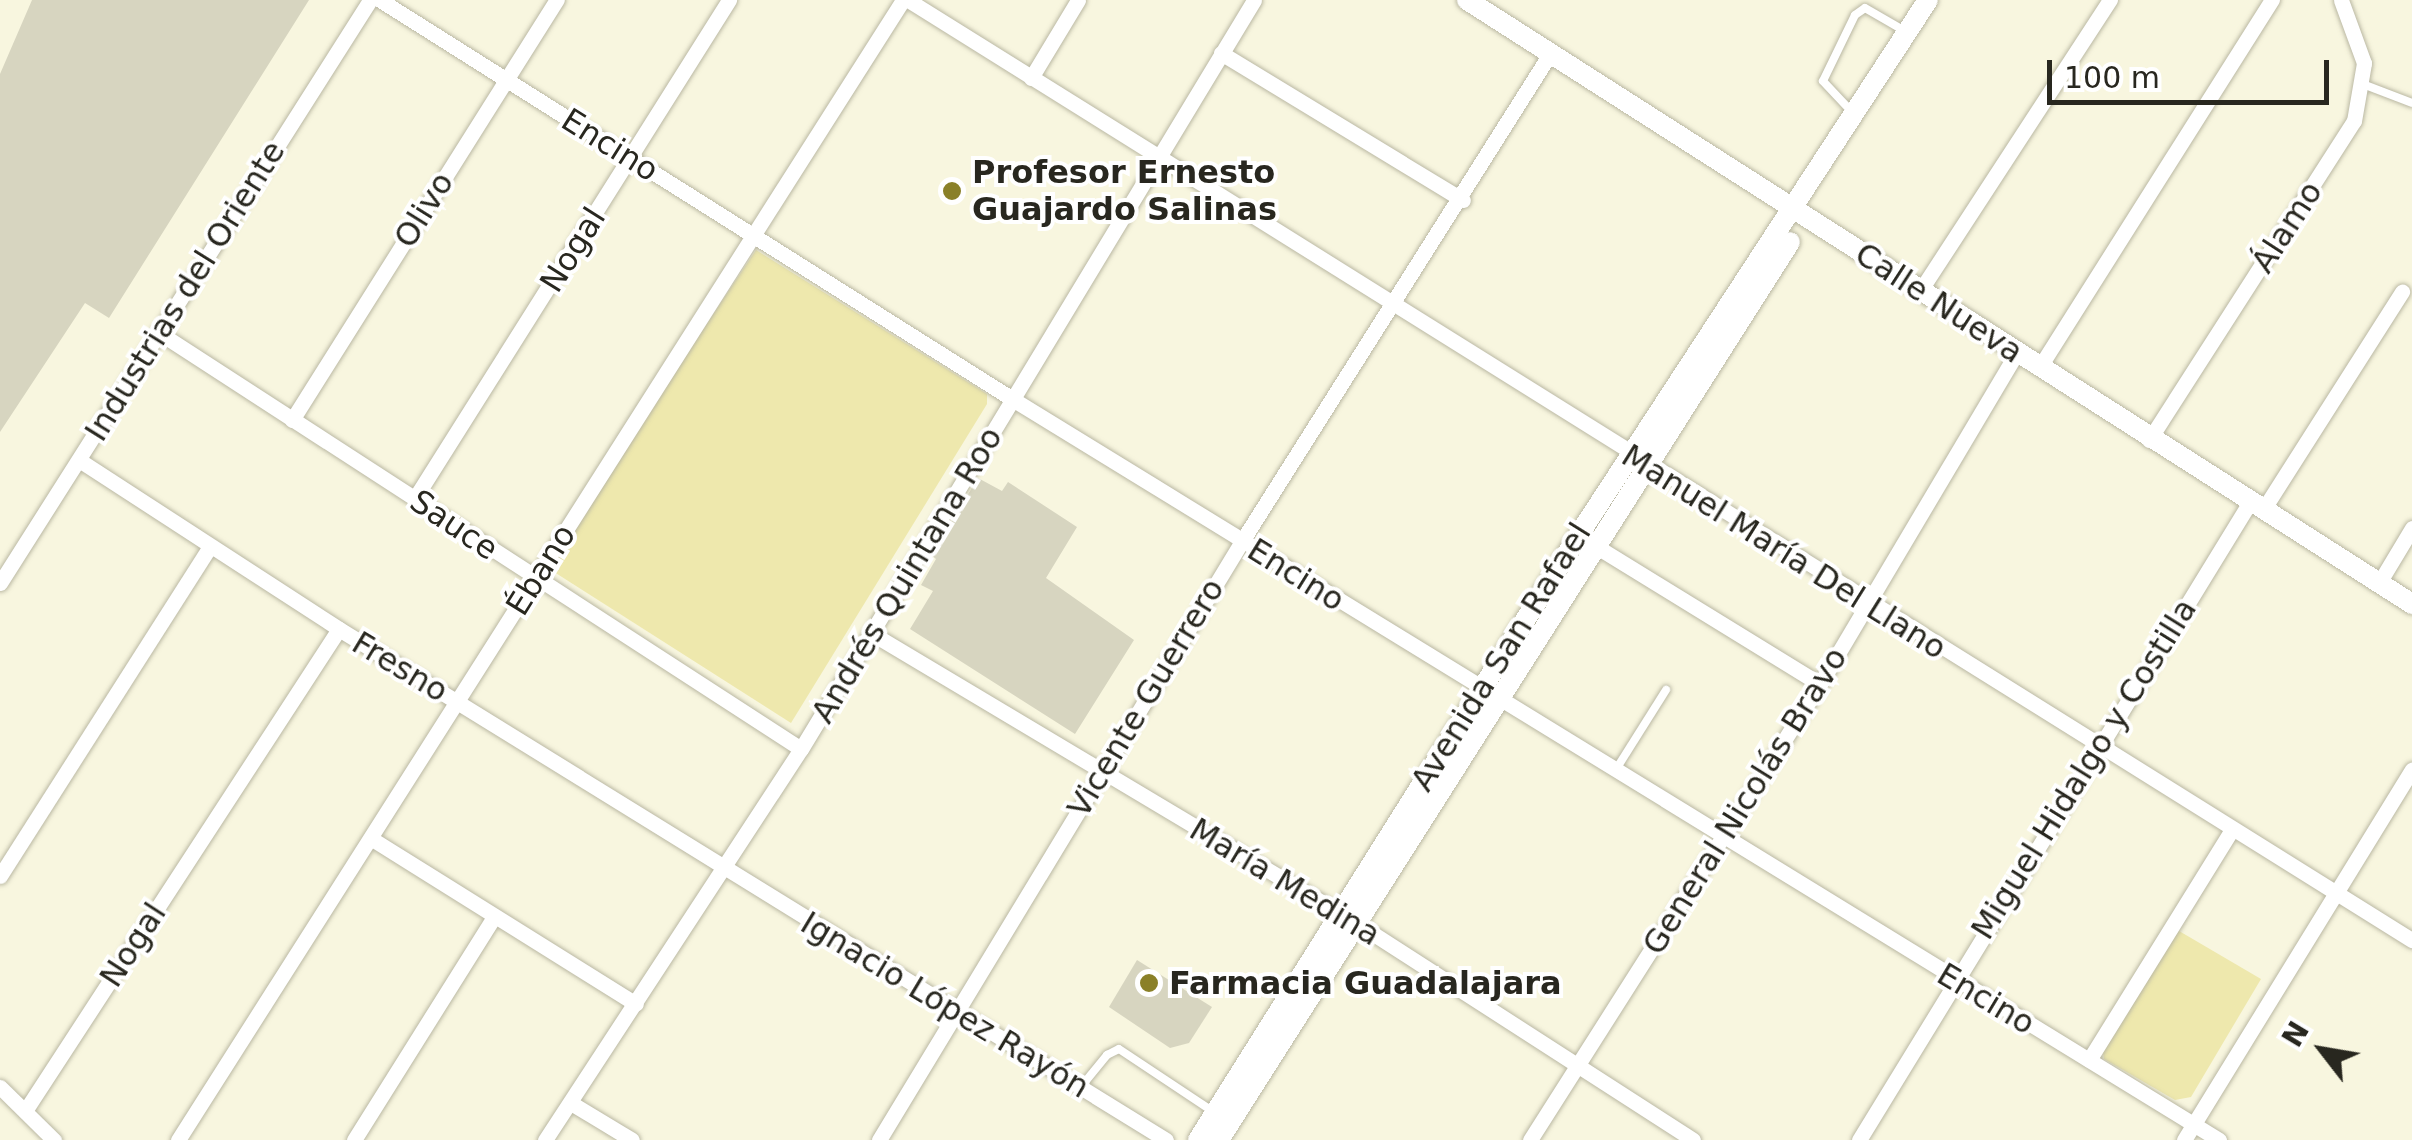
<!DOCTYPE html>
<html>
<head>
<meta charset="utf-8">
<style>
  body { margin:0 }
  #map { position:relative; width:2412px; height:1140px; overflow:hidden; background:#f8f6df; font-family:"DejaVu Sans",sans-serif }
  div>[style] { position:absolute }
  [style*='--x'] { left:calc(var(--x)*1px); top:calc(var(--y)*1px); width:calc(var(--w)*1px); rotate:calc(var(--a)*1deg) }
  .green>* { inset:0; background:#eee8ad }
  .building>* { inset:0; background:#d7d5c0 }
  .roads { filter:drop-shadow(0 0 2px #bab8a3) drop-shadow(0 0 2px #bab8a3) }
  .service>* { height:8px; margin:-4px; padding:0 4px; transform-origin:4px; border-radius:4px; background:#fff }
  .minor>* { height:15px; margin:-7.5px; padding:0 7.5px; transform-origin:7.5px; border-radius:7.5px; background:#fff }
  .tertiary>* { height:20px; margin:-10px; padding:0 10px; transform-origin:10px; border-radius:10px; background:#fff }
  .dots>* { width:28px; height:28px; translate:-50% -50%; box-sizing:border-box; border:5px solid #fff; border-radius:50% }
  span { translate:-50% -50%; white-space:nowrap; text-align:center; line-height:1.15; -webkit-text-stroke:8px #fff; paint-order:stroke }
  .street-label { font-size:32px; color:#28271f }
  .poi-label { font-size:32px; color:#28271f; font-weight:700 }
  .left { translate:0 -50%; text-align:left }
  .north { position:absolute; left:2272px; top:1000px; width:100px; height:100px; -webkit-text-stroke:8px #fff; paint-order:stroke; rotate:301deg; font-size:28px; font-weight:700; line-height:40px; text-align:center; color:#28271f }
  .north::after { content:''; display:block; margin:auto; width:35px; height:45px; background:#28271f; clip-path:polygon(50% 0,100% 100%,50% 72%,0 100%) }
  .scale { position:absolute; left:2047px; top:60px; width:282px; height:45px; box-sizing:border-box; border:5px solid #28271f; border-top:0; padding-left:12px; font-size:30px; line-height:35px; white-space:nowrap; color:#28271f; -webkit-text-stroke:8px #fff; paint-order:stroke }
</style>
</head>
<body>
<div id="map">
  <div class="green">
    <i style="clip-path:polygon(756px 250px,987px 394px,987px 404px,791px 723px,551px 570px,548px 562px)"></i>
    <i style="clip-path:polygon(2174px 928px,2261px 979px,2191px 1097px,2175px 1100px,2104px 1059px,2102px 1045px)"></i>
  </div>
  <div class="building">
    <i style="clip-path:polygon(32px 0,309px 0,109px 318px,85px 303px,0 432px,0 74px)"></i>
    <i style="clip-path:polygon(978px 478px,1002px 491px,1008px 482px,1077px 527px,1046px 578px,1134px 640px,1075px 734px,910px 629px,933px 591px,921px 585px,936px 559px,931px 555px)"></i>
    <i style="clip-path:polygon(1137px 960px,1212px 1007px,1189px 1043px,1170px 1048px,1109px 1007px)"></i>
  </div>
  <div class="roads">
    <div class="service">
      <i style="--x:2365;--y:85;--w:50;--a:21"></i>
      <i style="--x:1853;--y:113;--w:44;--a:-133.2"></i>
      <i style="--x:1823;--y:81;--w:73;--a:-64.1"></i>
      <i style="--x:1855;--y:15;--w:12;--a:-35"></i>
      <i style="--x:1865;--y:8;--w:44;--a:30.1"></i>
      <i style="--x:1615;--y:771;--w:96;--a:-57.8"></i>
      <i style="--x:1080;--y:1088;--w:43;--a:-50.7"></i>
      <i style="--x:1107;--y:1055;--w:13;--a:-27"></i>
      <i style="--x:1119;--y:1049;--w:114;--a:33.6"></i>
    </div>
    <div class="minor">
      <i style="--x:380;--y:0;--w:750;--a:32.25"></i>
      <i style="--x:1014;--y:400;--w:1414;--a:31.55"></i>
      <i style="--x:908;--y:0;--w:1774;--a:32.01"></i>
      <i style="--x:1221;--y:53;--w:283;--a:31.3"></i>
      <i style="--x:1031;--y:78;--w:91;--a:-58.9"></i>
      <i style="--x:1920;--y:291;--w:348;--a:-56.9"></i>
      <i style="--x:158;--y:332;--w:766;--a:32.96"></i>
      <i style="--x:2039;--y:368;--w:436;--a:-57.7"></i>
      <i style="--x:292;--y:420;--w:497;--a:-57.8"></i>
      <i style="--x:2149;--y:440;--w:379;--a:-57.3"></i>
      <i style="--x:2354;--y:121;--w:59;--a:-80.2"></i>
      <i style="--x:2364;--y:63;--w:67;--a:-110.1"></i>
      <i style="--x:79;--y:460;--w:310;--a:33"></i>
      <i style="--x:339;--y:629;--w:972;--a:31.71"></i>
      <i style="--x:415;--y:498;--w:589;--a:-57.77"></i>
      <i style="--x:2263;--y:510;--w:259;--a:-57.5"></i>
      <i style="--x:1589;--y:542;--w:271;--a:31.6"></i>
      <i style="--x:0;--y:583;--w:690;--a:-57.6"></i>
      <i style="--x:2379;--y:583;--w:64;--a:-59"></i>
      <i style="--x:871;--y:633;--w:564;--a:30.84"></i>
      <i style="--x:1355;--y:922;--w:402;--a:32.8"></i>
      <i style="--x:372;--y:839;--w:311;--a:32"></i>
      <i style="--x:0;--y:876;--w:391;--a:-57.5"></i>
      <i style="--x:2089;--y:1060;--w:272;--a:-58.2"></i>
      <i style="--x:0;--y:1087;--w:76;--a:44.5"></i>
      <i style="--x:571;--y:1103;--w:71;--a:31.2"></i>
      <i style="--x:25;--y:1111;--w:575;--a:-56.92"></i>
      <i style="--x:178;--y:1140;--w:1351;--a:-57.55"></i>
      <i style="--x:354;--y:1140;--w:263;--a:-57.9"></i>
      <i style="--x:545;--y:1140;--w:467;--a:-56.8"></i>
      <i style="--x:801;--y:749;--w:875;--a:-58.83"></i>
      <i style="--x:879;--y:1140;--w:700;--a:-58.78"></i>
      <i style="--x:1242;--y:541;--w:573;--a:-57.7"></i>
      <i style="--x:1530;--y:1140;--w:540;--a:-57.55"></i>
      <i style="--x:1820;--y:684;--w:384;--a:-59.3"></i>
      <i style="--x:1859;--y:1140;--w:748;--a:-58.5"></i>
      <i style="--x:2184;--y:1140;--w:435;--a:-58.4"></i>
    </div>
    <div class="tertiary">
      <i style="--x:1467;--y:0;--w:1122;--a:32.58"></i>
      <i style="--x:1198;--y:1140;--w:714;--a:-57.82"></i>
      <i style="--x:1578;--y:536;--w:640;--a:-56.86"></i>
      <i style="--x:1219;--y:1140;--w:1064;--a:-57.55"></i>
    </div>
  </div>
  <div class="dots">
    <i style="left:952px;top:191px;background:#8a8028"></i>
    <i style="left:1149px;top:983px;background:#8a8028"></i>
  </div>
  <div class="street-label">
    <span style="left:610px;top:145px;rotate:32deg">Encino</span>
    <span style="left:424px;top:210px;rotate:-58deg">Olivo</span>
    <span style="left:2287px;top:227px;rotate:-57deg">Álamo</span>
    <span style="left:573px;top:250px;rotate:-58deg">Nogal</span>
    <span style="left:185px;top:291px;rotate:-58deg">Industrias del Oriente</span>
    <span style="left:1939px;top:303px;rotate:33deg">Calle Nueva</span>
    <span style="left:454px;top:525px;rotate:34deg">Sauce</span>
    <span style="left:1784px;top:552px;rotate:32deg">Manuel María Del Llano</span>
    <span style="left:541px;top:570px;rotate:-58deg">Ébano</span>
    <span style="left:907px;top:575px;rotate:-59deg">Andrés Quintana Roo</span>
    <span style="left:1296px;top:575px;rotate:32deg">Encino</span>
    <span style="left:1501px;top:657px;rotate:-58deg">Avenida San Rafael</span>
    <span style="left:400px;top:667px;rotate:31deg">Fresno</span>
    <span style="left:1146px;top:698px;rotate:-59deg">Vicente Guerrero</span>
    <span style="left:2084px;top:769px;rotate:-58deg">Miguel Hidalgo y Costilla</span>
    <span style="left:1745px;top:801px;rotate:-58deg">General Nicolás Bravo</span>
    <span style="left:1285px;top:882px;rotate:31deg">María Medina</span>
    <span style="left:133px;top:945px;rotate:-57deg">Nogal</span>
    <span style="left:1986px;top:999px;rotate:31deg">Encino</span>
    <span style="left:945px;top:1005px;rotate:31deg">Ignacio López Rayón</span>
  </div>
  <div class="poi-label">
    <span class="left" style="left:972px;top:191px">Profesor Ernesto<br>Guajardo Salinas</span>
    <span class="left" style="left:1169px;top:983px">Farmacia Guadalajara</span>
  </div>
  <div class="north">N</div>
  <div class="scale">100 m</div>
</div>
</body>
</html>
